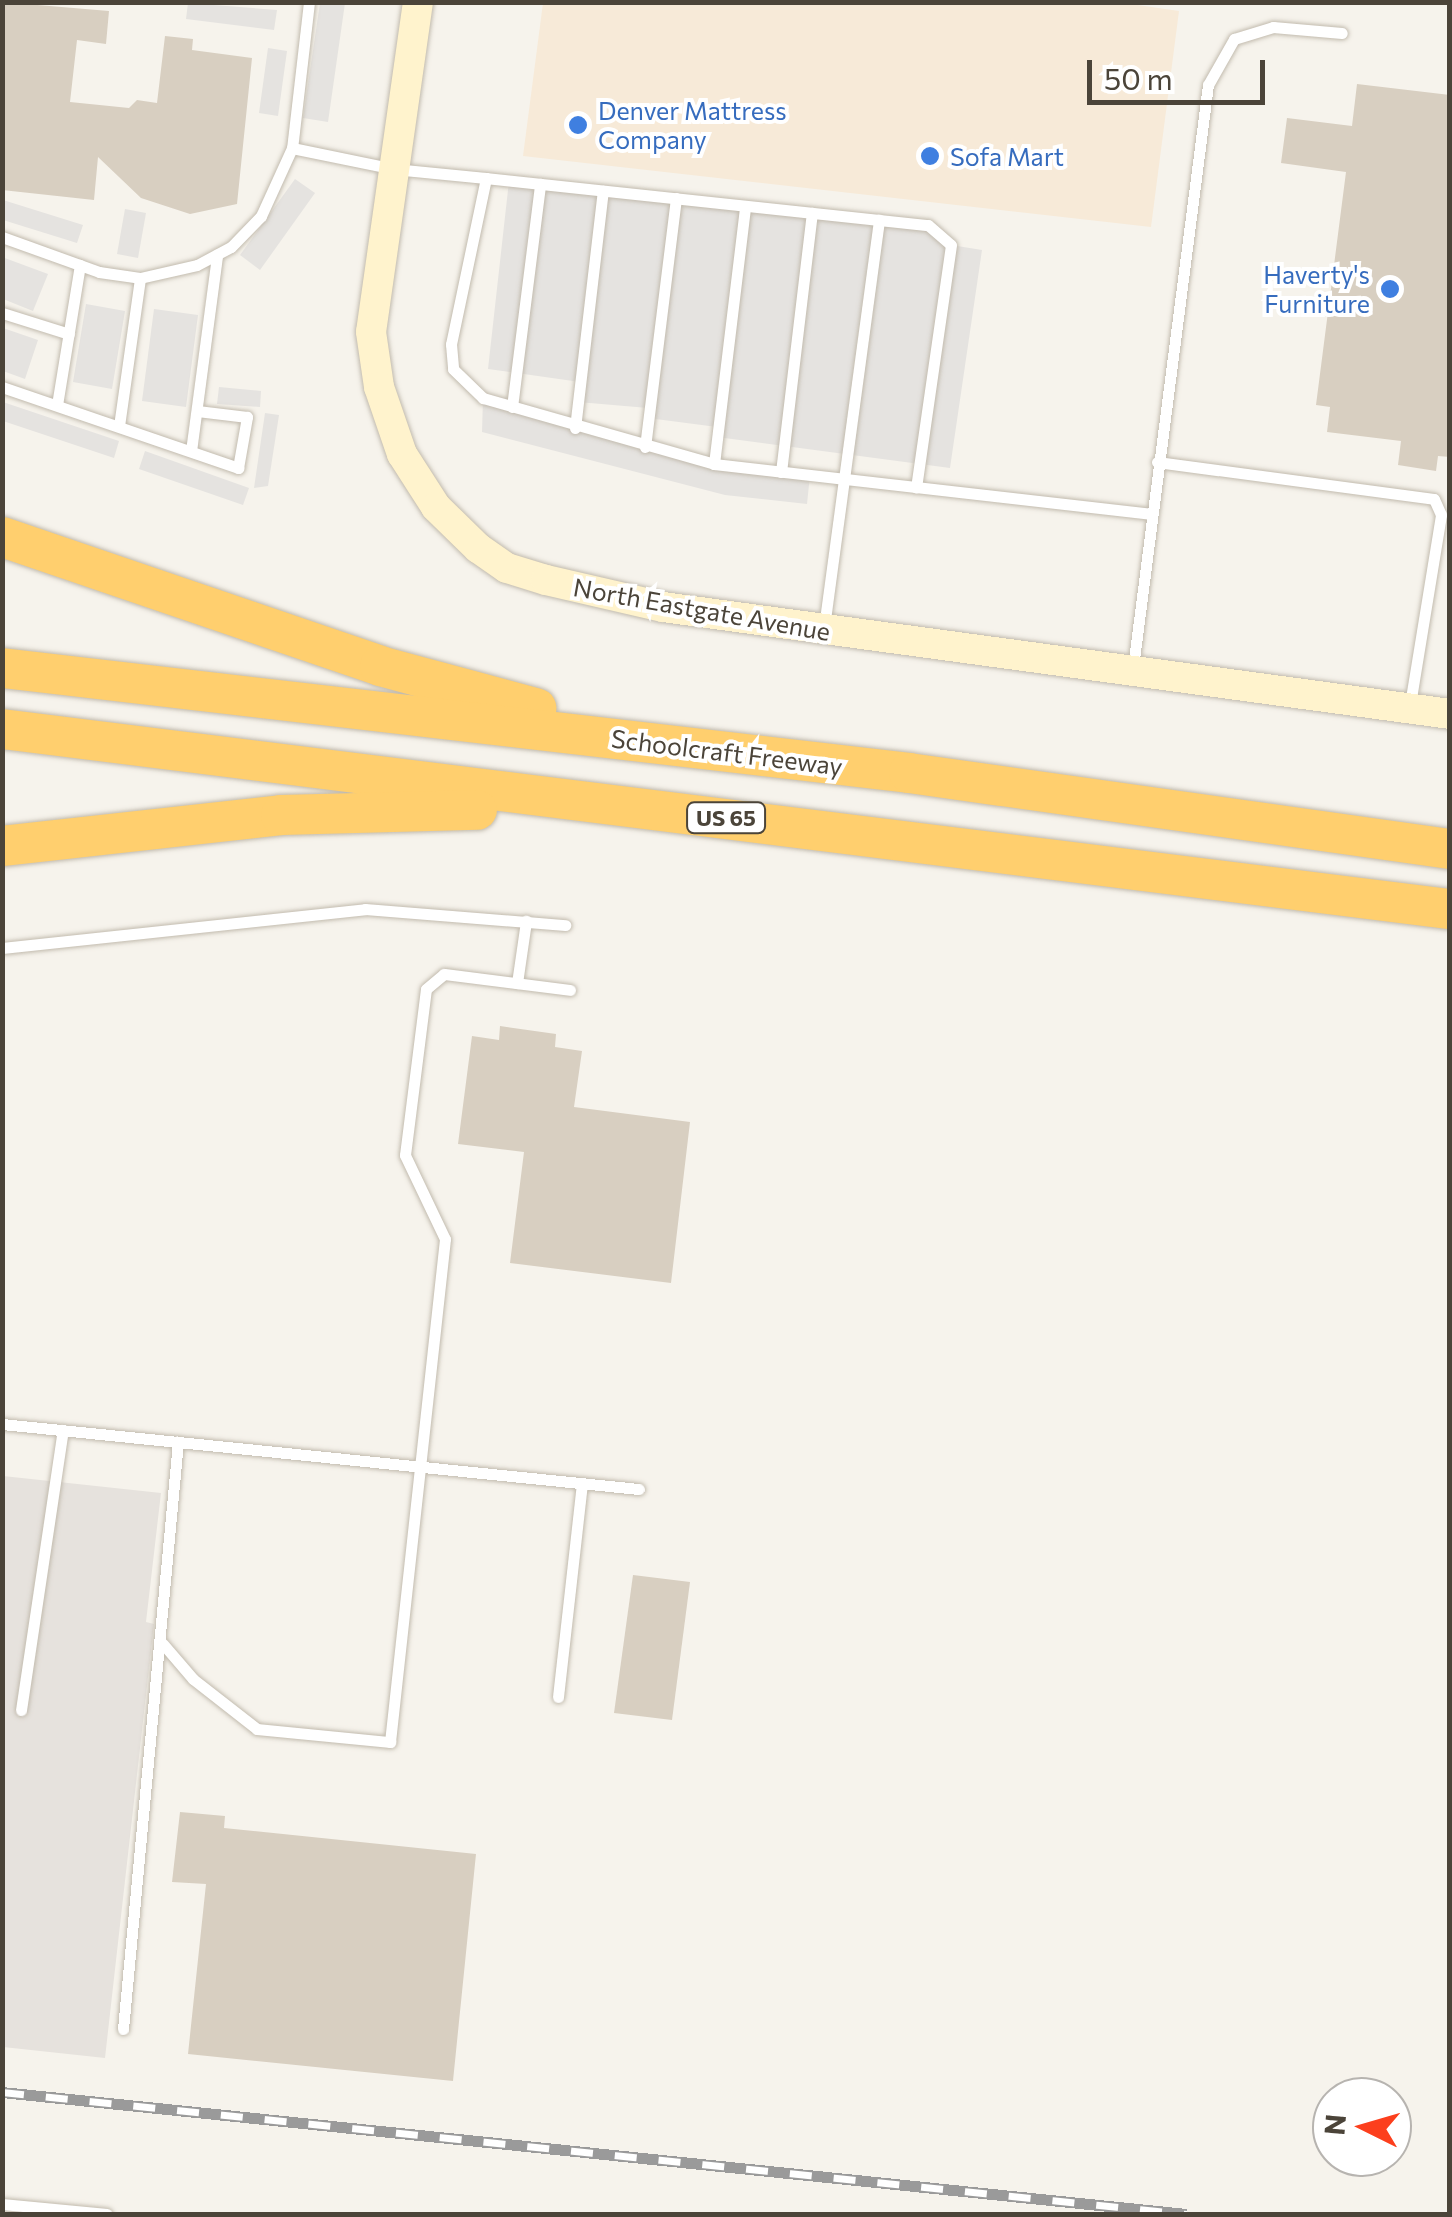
<!DOCTYPE html>
<html>
<head>
<meta charset="utf-8">
<style>
  body { margin:0 }
  #map { position:relative; width:1452px; height:2217px; overflow:hidden; background:#f6f3ec; font-family:Commissioner,sans-serif }
  div>[style] { position:absolute }
  [style*='--x'] { left:calc(var(--x)*1px); top:calc(var(--y)*1px); width:calc(var(--w)*1px); rotate:calc(var(--a)*1deg) }
  .commercial>* { inset:0; background:#f7ead8 }
  .industrial>* { inset:0; background:#e6e2dd }
  .parking>* { inset:0; background:#e5e3e0 }
  .building>* { inset:0; background:#d8cfc1 }
  .roads { filter:drop-shadow(0 0 2px #c2bbae) drop-shadow(0 0 2px #c2bbae) }
  .lane>* { height:11px; margin:-5.5px; padding:0 5.5px; transform-origin:5.5px; border-radius:5.5px; background:#fff }
  .secondary>* { height:30px; margin:-15px; padding:0 15px; transform-origin:15px; border-radius:15px; background:#fff3cd }
  .highway>* { height:40px; margin:-20px; padding:0 20px; transform-origin:20px; border-radius:20px; background:#ffcf6e }
  .rail>* { height:11px; margin-top:-5.5px; transform-origin:0; background:repeating-linear-gradient(90deg,#fff 0 22px,#9a9a9a 0 44px); box-sizing:border-box; border-block:2px solid #9a9a9a }
  .dots>* { width:28px; height:28px; translate:-50% -50%; box-sizing:border-box; border:5px solid #fff; border-radius:50% }
  span { translate:-50% -50%; white-space:nowrap; text-align:center; line-height:1.15; -webkit-text-stroke:8px #fff; paint-order:stroke }
  .shield-label span { padding:2px 8px; background:#fff; border:2px solid; border-radius:8px; -webkit-text-stroke-width:0 }
  .shield-label { font-size:22px; color:#4b4439; font-weight:700 }
  .shop-label { font-size:25px; color:#366cbe }
  .left { translate:0 -50%; text-align:left }
  .right { translate:-100% -50%; text-align:right }
  .street-label { font-size:25px; color:#4b4439 }
  .frame { position:absolute; inset:0; border:5px solid #4b4439; pointer-events:none }
  .north { position:absolute; left:1312px; top:2077px; width:100px; height:100px; box-sizing:border-box; background:#fff; border:2px solid #b7b4b0; border-radius:50%; rotate:275deg; font-size:28px; font-weight:700; line-height:40px; text-align:center; color:#4b4439 }
  .north::after { content:''; display:block; margin:auto; width:35px; height:45px; background:#fc3f1d; clip-path:polygon(50% 0,100% 100%,50% 72%,0 100%) }
  .scale { position:absolute; left:1087px; top:60px; width:178px; height:45px; box-sizing:border-box; border:5px solid #4b4439; border-top:0; padding-left:12px; font-size:30px; line-height:35px; white-space:nowrap; color:#4b4439; -webkit-text-stroke:8px #fff; paint-order:stroke }
</style>
</head>
<body>
<div id="map">
  <div class="commercial">
    <i style="clip-path:polygon(1117px 2px,1179px 11px,1151px 227px,523px 156px,543px 3px)"></i>
  </div>
  <div class="industrial">
    <i style="clip-path:polygon(3px 1476px,161px 1493px,146px 1622px,154px 1624px,105px 2058px,3px 2047px)"></i>
  </div>
  <div class="parking">
    <i style="clip-path:polygon(188px 3px,277px 10px,274px 30px,186px 19px)"></i>
    <i style="clip-path:polygon(320px 3px,345px 3px,328px 122px,303px 118px)"></i>
    <i style="clip-path:polygon(268px 48px,287px 51px,278px 116px,259px 113px)"></i>
    <i style="clip-path:polygon(295px 179px,315px 193px,260px 270px,240px 255px)"></i>
    <i style="clip-path:polygon(509px 181px,928px 225px,951px 245px,982px 250px,950px 468px,717px 437px,717px 427px,648px 418px,648px 408px,578px 402px,580px 382px,488px 369px)"></i>
    <i style="clip-path:polygon(3px 200px,83px 225px,77px 243px,3px 220px)"></i>
    <i style="clip-path:polygon(125px 209px,146px 213px,138px 258px,117px 254px)"></i>
    <i style="clip-path:polygon(2px 257px,48px 274px,33px 311px,3px 299px)"></i>
    <i style="clip-path:polygon(86px 304px,125px 311px,112px 389px,73px 382px)"></i>
    <i style="clip-path:polygon(154px 309px,198px 315px,186px 407px,142px 401px)"></i>
    <i style="clip-path:polygon(3px 328px,38px 340px,25px 379px,3px 371px)"></i>
    <i style="clip-path:polygon(219px 387px,261px 391px,260px 407px,217px 404px)"></i>
    <i style="clip-path:polygon(483px 398px,714px 464px,810px 475px,807px 504px,725px 495px,482px 432px)"></i>
    <i style="clip-path:polygon(3px 402px,119px 441px,114px 458px,3px 421px)"></i>
    <i style="clip-path:polygon(265px 413px,279px 415px,268px 486px,254px 488px)"></i>
    <i style="clip-path:polygon(145px 451px,249px 488px,243px 505px,139px 469px)"></i>
  </div>
  <div class="building">
    <i style="clip-path:polygon(2px 2px,109px 11px,106px 44px,77px 40px,70px 102px,129px 108px,137px 100px,157px 103px,165px 36px,193px 39px,192px 50px,252px 58px,237px 204px,190px 214px,141px 198px,98px 157px,94px 200px,2px 190px)"></i>
    <i style="clip-path:polygon(1357px 84px,1450px 95px,1450px 457px,1438px 456px,1436px 471px,1398px 465px,1401px 441px,1327px 432px,1330px 407px,1316px 405px,1346px 172px,1281px 163px,1287px 118px,1352px 126px)"></i>
    <i style="clip-path:polygon(500px 1026px,556px 1034px,555px 1047px,582px 1051px,574px 1107px,690px 1122px,671px 1283px,510px 1263px,524px 1152px,458px 1144px,472px 1036px,499px 1040px)"></i>
    <i style="clip-path:polygon(633px 1575px,690px 1582px,672px 1720px,614px 1713px)"></i>
    <i style="clip-path:polygon(180px 1812px,225px 1816px,224px 1828px,476px 1854px,453px 2081px,188px 2054px,206px 1884px,172px 1882px)"></i>
  </div>
  <div class="roads">
    <div class="lane">
      <i style="--x:309;--y:2;--w:147;--a:96.6"></i>
      <i style="--x:292;--y:148;--w:104;--a:11.6"></i>
      <i style="--x:394;--y:169;--w:92;--a:5.6"></i>
      <i style="--x:486;--y:178;--w:170;--a:101.9"></i>
      <i style="--x:451;--y:344;--w:25;--a:85"></i>
      <i style="--x:453;--y:369;--w:42;--a:44"></i>
      <i style="--x:483;--y:398;--w:240;--a:15.9"></i>
      <i style="--x:714;--y:464;--w:439;--a:6.5"></i>
      <i style="--x:486;--y:178;--w:444;--a:6.1"></i>
      <i style="--x:928;--y:225;--w:30;--a:41"></i>
      <i style="--x:951;--y:245;--w:245;--a:98.2"></i>
      <i style="--x:2;--y:237;--w:103;--a:19.8"></i>
      <i style="--x:99;--y:272;--w:41;--a:8.3"></i>
      <i style="--x:140;--y:278;--w:58;--a:-12.8"></i>
      <i style="--x:197;--y:265;--w:38;--a:-28"></i>
      <i style="--x:231;--y:247;--w:43;--a:-45.9"></i>
      <i style="--x:261;--y:216;--w:75;--a:-65.5"></i>
      <i style="--x:2;--y:313;--w:70;--a:17.4"></i>
      <i style="--x:2;--y:387;--w:250;--a:18.9"></i>
      <i style="--x:238;--y:468;--w:52;--a:-80"></i>
      <i style="--x:247;--y:417;--w:50;--a:-173.2"></i>
      <i style="--x:57;--y:405;--w:142;--a:-80.7"></i>
      <i style="--x:512;--y:407;--w:225;--a:-82.8"></i>
      <i style="--x:119;--y:426;--w:149;--a:-81.9"></i>
      <i style="--x:575;--y:428;--w:239;--a:-83.3"></i>
      <i style="--x:645;--y:447;--w:251;--a:-82.9"></i>
      <i style="--x:191;--y:451;--w:198;--a:-82.4"></i>
      <i style="--x:1157;--y:462;--w:279;--a:7.6"></i>
      <i style="--x:1434;--y:499;--w:17;--a:66"></i>
      <i style="--x:1441;--y:515;--w:193;--a:99.3"></i>
      <i style="--x:714;--y:464;--w:260;--a:-83.1"></i>
      <i style="--x:781;--y:472;--w:261;--a:-83.2"></i>
      <i style="--x:824;--y:627;--w:411;--a:-82.3"></i>
      <i style="--x:1133;--y:667;--w:587;--a:-82.66"></i>
      <i style="--x:1208;--y:85;--w:53;--a:-60.5"></i>
      <i style="--x:1234;--y:39;--w:41;--a:-17.1"></i>
      <i style="--x:1273;--y:27;--w:69;--a:5"></i>
      <i style="--x:2;--y:948;--w:365;--a:-6.1"></i>
      <i style="--x:365;--y:909;--w:201;--a:4.6"></i>
      <i style="--x:517;--y:983;--w:63;--a:-81.7"></i>
      <i style="--x:2;--y:1424;--w:640;--a:5.83"></i>
      <i style="--x:163;--y:1644;--w:46;--a:49.4"></i>
      <i style="--x:193;--y:1679;--w:81;--a:38"></i>
      <i style="--x:257;--y:1729;--w:134;--a:5.6"></i>
      <i style="--x:390;--y:1742;--w:506;--a:-83.76"></i>
      <i style="--x:445;--y:1239;--w:93;--a:-115.5"></i>
      <i style="--x:405;--y:1155;--w:167;--a:-82.8"></i>
      <i style="--x:426;--y:989;--w:23;--a:-40"></i>
      <i style="--x:444;--y:974;--w:127;--a:7.2"></i>
      <i style="--x:558;--y:1697;--w:215;--a:-83.6"></i>
      <i style="--x:21;--y:1710;--w:283;--a:-81.5"></i>
      <i style="--x:123;--y:2029;--w:590;--a:-84.65"></i>
      <i style="--x:2;--y:2204;--w:105;--a:5.4"></i>
    </div>
    <div class="secondary">
      <i style="--x:418;--y:2;--w:333;--a:98.1"></i>
      <i style="--x:371;--y:332;--w:56;--a:81.7"></i>
      <i style="--x:379;--y:387;--w:71;--a:71.1"></i>
      <i style="--x:402;--y:454;--w:63;--a:57.3"></i>
      <i style="--x:436;--y:507;--w:59;--a:44.3"></i>
      <i style="--x:478;--y:548;--w:35;--a:35"></i>
      <i style="--x:507;--y:568;--w:41;--a:17.1"></i>
      <i style="--x:546;--y:580;--w:120;--a:13"></i>
      <i style="--x:663;--y:607;--w:794;--a:7.74"></i>
    </div>
    <div class="highway">
      <i style="--x:2;--y:537;--w:399;--a:18.8"></i>
      <i style="--x:380;--y:666;--w:162;--a:15.1"></i>
      <i style="--x:2;--y:668;--w:913;--a:6.6"></i>
      <i style="--x:909;--y:773;--w:546;--a:8"></i>
      <i style="--x:2;--y:729;--w:1459;--a:7.09"></i>
      <i style="--x:2;--y:846;--w:281;--a:-6.3"></i>
      <i style="--x:281;--y:815;--w:196;--a:-1.5"></i>
    </div>
  </div>
  <div class="rail">
    <i style="--x:2;--y:2092;--w:1191;--a:5.88"></i>
  </div>
  <div class="dots">
    <i style="left:578px;top:125px;background:#3f7fe0"></i>
    <i style="left:930px;top:156px;background:#3f7fe0"></i>
    <i style="left:1390px;top:289px;background:#3f7fe0"></i>
  </div>
  <div class="shield-label">
    <span style="left:726px;top:818px">US 65</span>
  </div>
  <div class="shop-label">
    <span class="left" style="left:598px;top:125px">Denver Mattress<br>Company</span>
    <span class="left" style="left:950px;top:156px">Sofa Mart</span>
    <span class="right" style="left:1370px;top:289px">Haverty's<br>Furniture</span>
  </div>
  <div class="street-label">
    <span style="left:702px;top:609px;rotate:10deg">North Eastgate Avenue</span>
    <span style="left:727px;top:752px;rotate:7deg">Schoolcraft Freeway</span>
  </div>
  <div class="frame"></div>
  <div class="north">N</div>
  <div class="scale">50 m</div>
</div>
</body>
</html>
